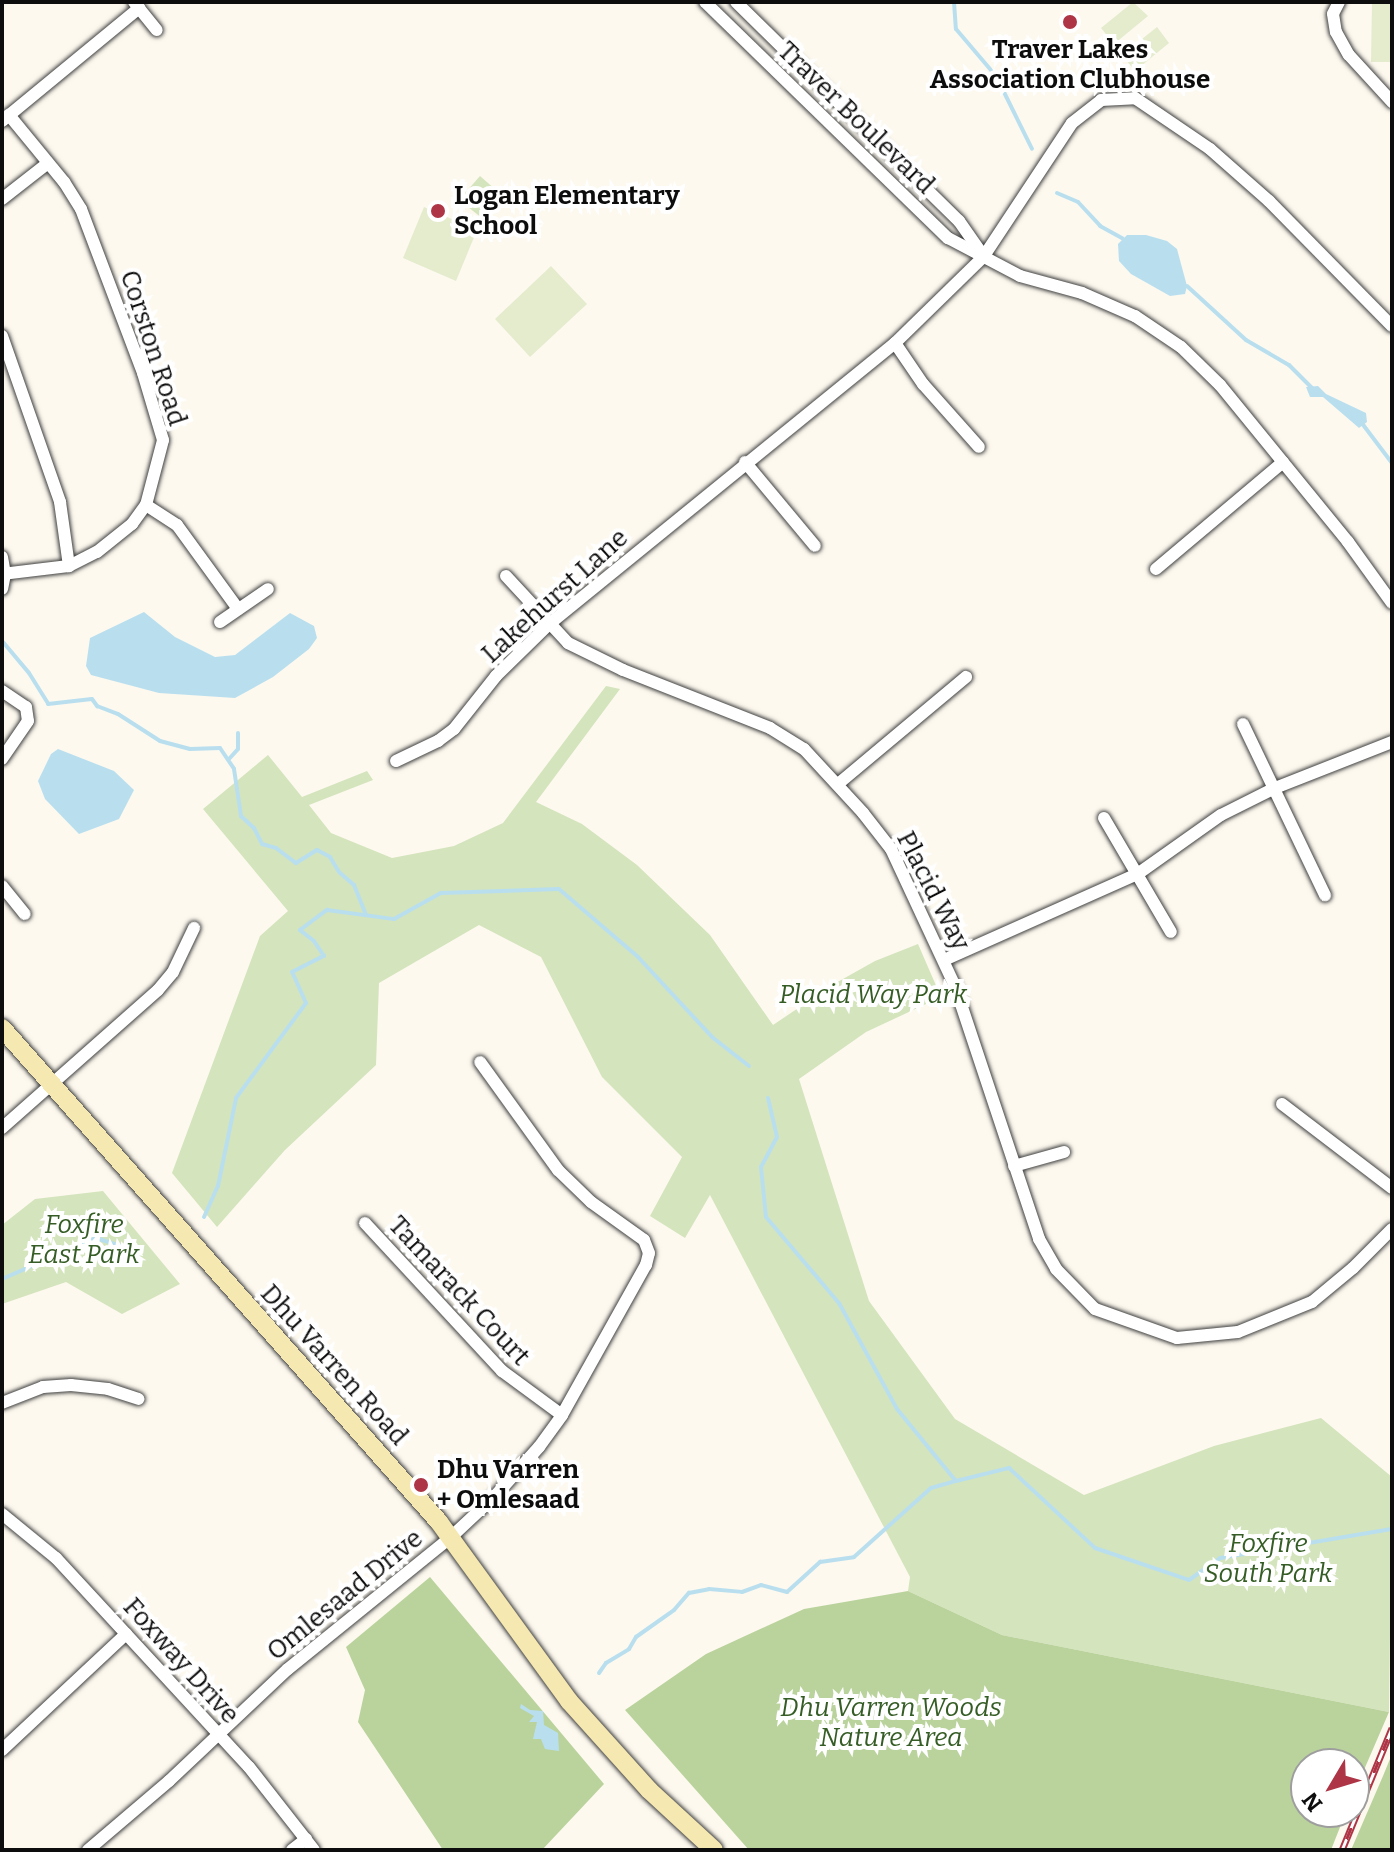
<!DOCTYPE html>
<html>
<head>
<meta charset="utf-8">
<style>
  body { margin:0 }
  #map { position:relative; width:1394px; height:1852px; overflow:hidden; background:#fdf9ef; font-family:Bitter,serif }
  div>[style] { position:absolute }
  [style*='--x'] { left:calc(var(--x)*1px); top:calc(var(--y)*1px); width:calc(var(--w)*1px); rotate:calc(var(--a)*1deg) }
  .green>* { inset:0; background:#d4e4bc }
  .forest>* { inset:0; background:#bad39d }
  .pitch>* { inset:0; background:#e4eccd }
  .water>* { inset:0; background:#b9dfef }
  .stream>* { height:4px; margin:-2px; padding:0 2px; transform-origin:2px; border-radius:2px; background:#b9dfef }
  .roads { filter:drop-shadow(0 0 2px #404040) drop-shadow(0 0 2px #404040) }
  .street>* { height:12px; margin:-6px; padding:0 6px; transform-origin:6px; border-radius:6px; background:#fff }
  .secondary>* { height:18px; margin:-9px; padding:0 9px; transform-origin:9px; border-radius:9px; background:#f6e8b1 }
  .rail>* { height:7px; margin-top:-3.5px; transform-origin:0; background:repeating-linear-gradient(90deg,#fff 0 12px,#ad3545 0 24px); box-sizing:border-box; border-block:2px solid #ad3545 }
  .dots>* { width:22px; height:22px; translate:-50% -50%; box-sizing:border-box; border:4px solid #fff; border-radius:50% }
  span { translate:-50% -50%; white-space:nowrap; text-align:center; line-height:1.15; -webkit-text-stroke:8px #fff; paint-order:stroke }
  .poi-label { font-size:26px; color:#0d0d0d; font-weight:700 }
  .left { translate:0 -50%; text-align:left }
  .street-label { font-size:26px; color:#0d0d0d }
  .park-label { font-size:26px; color:#355d25; font-style:italic }
  .frame { position:absolute; inset:0; border:4px solid #0d0d0d; pointer-events:none }
  .north { position:absolute; left:1290px; top:1748px; width:80px; height:80px; box-sizing:border-box; background:#fff; border:2px solid #9e9e9e; border-radius:50%; rotate:232deg; font-size:22px; font-weight:700; line-height:32px; text-align:center; color:#0d0d0d }
  .north::after { content:''; display:block; margin:auto; width:28px; height:36px; background:#ad3545; clip-path:polygon(50% 0,100% 100%,50% 72%,0 100%) }
</style>
</head>
<body>
<div id="map">
  <div class="green">
    <i style="clip-path:polygon(480px 176px,504px 197px,482px 218px,459px 200px)"></i>
    <i style="clip-path:polygon(606px 686px,620px 689px,536px 802px,582px 824px,637px 865px,710px 935px,773px 1025px,834px 984px,875px 961px,918px 944px,941px 997px,866px 1032px,799px 1079px,869px 1301px,955px 1419px,1084px 1495px,1214px 1446px,1321px 1418px,1392px 1477px,1389px 1712px,1002px 1635px,908px 1591px,910px 1577px,710px 1195px,685px 1238px,650px 1216px,682px 1157px,602px 1077px,541px 957px,479px 925px,379px 983px,376px 1065px,285px 1150px,217px 1227px,172px 1173px,260px 936px,288px 911px,203px 809px,268px 755px,302px 797px,367px 771px,373px 780px,309px 805px,331px 833px,392px 858px,454px 846px,503px 823px)"></i>
    <i style="clip-path:polygon(103px 1191px,180px 1284px,122px 1314px,66px 1282px,2px 1304px,2px 1225px,35px 1199px)"></i>
  </div>
  <div class="forest">
    <i style="clip-path:polygon(430px 1577px,604px 1784px,542px 1850px,443px 1850px,358px 1722px,365px 1690px,346px 1647px)"></i>
    <i style="clip-path:polygon(908px 1591px,1002px 1635px,1389px 1712px,1354px 1793px,1354px 1764px,1306px 1764px,1306px 1812px,1346px 1812px,1331px 1850px,749px 1850px,625px 1710px,706px 1654px,804px 1609px)"></i>
    <i style="clip-path:polygon(1392px 1754px,1392px 1850px,1351px 1850px,1383px 1776px)"></i>
  </div>
  <div class="pitch">
    <i style="clip-path:polygon(1133px 2px,1148px 16px,1114px 44px,1101px 28px)"></i>
    <i style="clip-path:polygon(1372px 2px,1392px 2px,1392px 62px,1371px 62px)"></i>
    <i style="clip-path:polygon(1157px 27px,1169px 43px,1135px 71px,1122px 55px)"></i>
    <i style="clip-path:polygon(424px 207px,477px 230px,456px 281px,403px 258px)"></i>
    <i style="clip-path:polygon(551px 266px,587px 304px,530px 357px,495px 319px)"></i>
  </div>
  <div class="water">
    <i style="clip-path:polygon(1127px 235px,1146px 235px,1167px 241px,1177px 249px,1187px 286px,1185px 294px,1170px 296px,1131px 274px,1119px 261px,1118px 244px)"></i>
    <i style="clip-path:polygon(1318px 386px,1326px 394px,1366px 413px,1367px 422px,1359px 428px,1323px 397px,1310px 397px,1306px 387px)"></i>
    <i style="clip-path:polygon(144px 612px,175px 637px,215px 657px,235px 655px,290px 613px,314px 626px,317px 638px,309px 649px,273px 677px,235px 698px,159px 693px,91px 675px,86px 666px,90px 638px)"></i>
    <i style="clip-path:polygon(58px 749px,114px 771px,134px 790px,119px 819px,79px 834px,45px 799px,38px 781px,51px 754px)"></i>
    <i style="clip-path:polygon(521px 1704px,530px 1710px,543px 1711px,544px 1725px,558px 1733px,559px 1751px,545px 1749px,541px 1739px,533px 1739px,537px 1722px,529px 1722px,534px 1716px,520px 1708px)"></i>
  </div>
  <div class="stream">
    <i style="--x:954;--y:2;--w:27;--a:86"></i>
    <i style="--x:956;--y:29;--w:62;--a:49.6"></i>
    <i style="--x:996;--y:76;--w:81;--a:63.7"></i>
    <i style="--x:1057;--y:193;--w:23;--a:23"></i>
    <i style="--x:1078;--y:202;--w:33;--a:47"></i>
    <i style="--x:1100;--y:226;--w:26;--a:29"></i>
    <i style="--x:1187;--y:286;--w:80;--a:42.5"></i>
    <i style="--x:1246;--y:340;--w:50;--a:30.2"></i>
    <i style="--x:1289;--y:365;--w:35;--a:45"></i>
    <i style="--x:1361;--y:422;--w:51;--a:52.9"></i>
    <i style="--x:3;--y:642;--w:40;--a:50"></i>
    <i style="--x:29;--y:673;--w:36;--a:58"></i>
    <i style="--x:48;--y:704;--w:44;--a:-6.5"></i>
    <i style="--x:92;--y:699;--w:9;--a:54"></i>
    <i style="--x:97;--y:706;--w:22;--a:21"></i>
    <i style="--x:118;--y:714;--w:50;--a:32.7"></i>
    <i style="--x:160;--y:741;--w:31;--a:15"></i>
    <i style="--x:190;--y:749;--w:30;--a:-2"></i>
    <i style="--x:220;--y:748;--w:25;--a:56"></i>
    <i style="--x:234;--y:769;--w:48;--a:81.5"></i>
    <i style="--x:241;--y:816;--w:18;--a:43"></i>
    <i style="--x:254;--y:828;--w:18;--a:63"></i>
    <i style="--x:262;--y:844;--w:15;--a:16"></i>
    <i style="--x:276;--y:848;--w:25;--a:37"></i>
    <i style="--x:296;--y:863;--w:25;--a:-32"></i>
    <i style="--x:317;--y:850;--w:15;--a:28"></i>
    <i style="--x:330;--y:857;--w:17;--a:59"></i>
    <i style="--x:339;--y:872;--w:20;--a:41"></i>
    <i style="--x:354;--y:885;--w:32;--a:68"></i>
    <i style="--x:229;--y:759;--w:13;--a:-48"></i>
    <i style="--x:238;--y:749;--w:16;--a:-90"></i>
    <i style="--x:768;--y:1098;--w:40;--a:77"></i>
    <i style="--x:777;--y:1137;--w:34;--a:118"></i>
    <i style="--x:761;--y:1167;--w:50;--a:84.3"></i>
    <i style="--x:766;--y:1217;--w:113;--a:49.7"></i>
    <i style="--x:839;--y:1303;--w:121;--a:61.3"></i>
    <i style="--x:897;--y:1409;--w:93;--a:50.7"></i>
    <i style="--x:956;--y:1481;--w:55;--a:-13.8"></i>
    <i style="--x:1009;--y:1468;--w:117;--a:42.9"></i>
    <i style="--x:1095;--y:1548;--w:99;--a:18.8"></i>
    <i style="--x:1189;--y:1580;--w:38;--a:-35"></i>
    <i style="--x:1220;--y:1558;--w:174;--a:-9.6"></i>
    <i style="--x:204;--y:1217;--w:34;--a:-66"></i>
    <i style="--x:218;--y:1186;--w:90;--a:-78.4"></i>
    <i style="--x:236;--y:1098;--w:118;--a:-53.6"></i>
    <i style="--x:306;--y:1003;--w:34;--a:-114"></i>
    <i style="--x:292;--y:972;--w:36;--a:-27"></i>
    <i style="--x:324;--y:956;--w:18;--a:-124"></i>
    <i style="--x:314;--y:941;--w:18;--a:-142"></i>
    <i style="--x:300;--y:930;--w:34;--a:-37"></i>
    <i style="--x:327;--y:910;--w:68;--a:7.7"></i>
    <i style="--x:394;--y:919;--w:54;--a:-29"></i>
    <i style="--x:441;--y:893;--w:118;--a:-1.9"></i>
    <i style="--x:559;--y:889;--w:104;--a:40.7"></i>
    <i style="--x:638;--y:957;--w:109;--a:47.2"></i>
    <i style="--x:712;--y:1037;--w:47;--a:38.1"></i>
    <i style="--x:2;--y:1279;--w:103;--a:-23.6"></i>
    <i style="--x:96;--y:1238;--w:28;--a:18"></i>
    <i style="--x:599;--y:1673;--w:12;--a:-55"></i>
    <i style="--x:606;--y:1663;--w:27;--a:-31"></i>
    <i style="--x:629;--y:1649;--w:14;--a:-60"></i>
    <i style="--x:636;--y:1637;--w:47;--a:-35.4"></i>
    <i style="--x:674;--y:1610;--w:23;--a:-49"></i>
    <i style="--x:689;--y:1593;--w:20;--a:-11"></i>
    <i style="--x:709;--y:1589;--w:33;--a:5"></i>
    <i style="--x:742;--y:1592;--w:20;--a:-20"></i>
    <i style="--x:761;--y:1585;--w:27;--a:15"></i>
    <i style="--x:787;--y:1592;--w:45;--a:-42.3"></i>
    <i style="--x:820;--y:1562;--w:34;--a:-8"></i>
    <i style="--x:854;--y:1557;--w:103;--a:-41.9"></i>
    <i style="--x:931;--y:1488;--w:26;--a:-16"></i>
  </div>
  <div class="roads">
    <div class="street">
      <i style="--x:134;--y:2;--w:36;--a:51"></i>
      <i style="--x:705;--y:2;--w:339;--a:44.2"></i>
      <i style="--x:948;--y:238;--w:81;--a:27.8"></i>
      <i style="--x:1020;--y:276;--w:64;--a:15.3"></i>
      <i style="--x:1082;--y:293;--w:58;--a:23.5"></i>
      <i style="--x:1135;--y:316;--w:55;--a:34"></i>
      <i style="--x:1181;--y:347;--w:54;--a:44.3"></i>
      <i style="--x:1220;--y:385;--w:203;--a:50.8"></i>
      <i style="--x:1348;--y:542;--w:75;--a:54.2"></i>
      <i style="--x:736;--y:2;--w:313;--a:44.5"></i>
      <i style="--x:959;--y:221;--w:40;--a:55.1"></i>
      <i style="--x:1339;--y:2;--w:13;--a:117"></i>
      <i style="--x:1333;--y:14;--w:18;--a:81"></i>
      <i style="--x:1336;--y:32;--w:26;--a:61"></i>
      <i style="--x:1349;--y:55;--w:64;--a:47.5"></i>
      <i style="--x:2;--y:121;--w:178;--a:-39.5"></i>
      <i style="--x:2;--y:199;--w:58;--a:-38"></i>
      <i style="--x:2;--y:336;--w:176;--a:70.7"></i>
      <i style="--x:60;--y:502;--w:65;--a:82"></i>
      <i style="--x:895;--y:343;--w:50;--a:55.7"></i>
      <i style="--x:923;--y:384;--w:84;--a:48.4"></i>
      <i style="--x:745;--y:462;--w:109;--a:50.2"></i>
      <i style="--x:146;--y:505;--w:37;--a:33"></i>
      <i style="--x:177;--y:525;--w:104;--a:54"></i>
      <i style="--x:2;--y:557;--w:17;--a:80"></i>
      <i style="--x:5;--y:574;--w:15;--a:101"></i>
      <i style="--x:1156;--y:569;--w:166;--a:-40.1"></i>
      <i style="--x:2;--y:574;--w:67;--a:-6.8"></i>
      <i style="--x:69;--y:566;--w:31;--a:-27"></i>
      <i style="--x:97;--y:552;--w:45;--a:-38.7"></i>
      <i style="--x:132;--y:524;--w:24;--a:-54"></i>
      <i style="--x:146;--y:505;--w:67;--a:-75.3"></i>
      <i style="--x:163;--y:440;--w:70;--a:-106.6"></i>
      <i style="--x:143;--y:373;--w:175;--a:-110.7"></i>
      <i style="--x:81;--y:209;--w:32;--a:-122"></i>
      <i style="--x:64;--y:182;--w:87;--a:-129.4"></i>
      <i style="--x:506;--y:576;--w:91;--a:47.2"></i>
      <i style="--x:568;--y:643;--w:61;--a:26.1"></i>
      <i style="--x:623;--y:670;--w:158;--a:21.5"></i>
      <i style="--x:770;--y:728;--w:40;--a:32"></i>
      <i style="--x:804;--y:749;--w:87;--a:47.3"></i>
      <i style="--x:863;--y:813;--w:46;--a:52.1"></i>
      <i style="--x:891;--y:849;--w:151;--a:65"></i>
      <i style="--x:955;--y:986;--w:267;--a:71.6"></i>
      <i style="--x:1039;--y:1239;--w:34;--a:60"></i>
      <i style="--x:1056;--y:1269;--w:56;--a:45.7"></i>
      <i style="--x:1095;--y:1309;--w:87;--a:19.5"></i>
      <i style="--x:1177;--y:1338;--w:61;--a:-5.6"></i>
      <i style="--x:1238;--y:1332;--w:80;--a:-22.1"></i>
      <i style="--x:1312;--y:1302;--w:53;--a:-39.7"></i>
      <i style="--x:1353;--y:1268;--w:55;--a:-45"></i>
      <i style="--x:220;--y:622;--w:58;--a:-34.5"></i>
      <i style="--x:2;--y:691;--w:29;--a:34"></i>
      <i style="--x:26;--y:707;--w:14;--a:82"></i>
      <i style="--x:28;--y:721;--w:46;--a:124.4"></i>
      <i style="--x:1243;--y:724;--w:190;--a:64.4"></i>
      <i style="--x:396;--y:761;--w:47;--a:-25.5"></i>
      <i style="--x:438;--y:741;--w:20;--a:-37"></i>
      <i style="--x:454;--y:729;--w:68;--a:-51.6"></i>
      <i style="--x:496;--y:676;--w:73;--a:-44.4"></i>
      <i style="--x:548;--y:625;--w:447;--a:-39.1"></i>
      <i style="--x:895;--y:343;--w:124;--a:-44.3"></i>
      <i style="--x:984;--y:256;--w:159;--a:-56.5"></i>
      <i style="--x:1072;--y:123;--w:37;--a:-38"></i>
      <i style="--x:1101;--y:100;--w:34;--a:-3"></i>
      <i style="--x:1135;--y:98;--w:91;--a:34.2"></i>
      <i style="--x:1210;--y:149;--w:79;--a:41.4"></i>
      <i style="--x:1269;--y:201;--w:175;--a:45.5"></i>
      <i style="--x:838;--y:784;--w:167;--a:-39.9"></i>
      <i style="--x:1104;--y:818;--w:132;--a:59.6"></i>
      <i style="--x:2;--y:886;--w:36;--a:51"></i>
      <i style="--x:944;--y:960;--w:214;--a:-24"></i>
      <i style="--x:1139;--y:873;--w:100;--a:-35.3"></i>
      <i style="--x:1221;--y:815;--w:60;--a:-26.6"></i>
      <i style="--x:1275;--y:788;--w:126;--a:-21.5"></i>
      <i style="--x:1282;--y:1104;--w:138;--a:37.4"></i>
      <i style="--x:2;--y:1128;--w:208;--a:-41.5"></i>
      <i style="--x:158;--y:990;--w:23;--a:-50"></i>
      <i style="--x:173;--y:972;--w:49;--a:-64.5"></i>
      <i style="--x:1014;--y:1166;--w:52;--a:-15.6"></i>
      <i style="--x:365;--y:1223;--w:202;--a:47.2"></i>
      <i style="--x:502;--y:1371;--w:74;--a:36.3"></i>
      <i style="--x:2;--y:1403;--w:44;--a:-21.3"></i>
      <i style="--x:43;--y:1387;--w:28;--a:-4"></i>
      <i style="--x:71;--y:1385;--w:37;--a:6"></i>
      <i style="--x:108;--y:1389;--w:32;--a:18"></i>
      <i style="--x:2;--y:1514;--w:70;--a:39.2"></i>
      <i style="--x:56;--y:1558;--w:284;--a:47.3"></i>
      <i style="--x:249;--y:1767;--w:105;--a:51.9"></i>
      <i style="--x:2;--y:1750;--w:170;--a:-43.1"></i>
      <i style="--x:88;--y:1850;--w:106;--a:-40.4"></i>
      <i style="--x:169;--y:1781;--w:163;--a:-43.3"></i>
      <i style="--x:288;--y:1669;--w:208;--a:-39"></i>
      <i style="--x:450;--y:1538;--w:62;--a:-43"></i>
      <i style="--x:495;--y:1496;--w:66;--a:-48.1"></i>
      <i style="--x:539;--y:1447;--w:39;--a:-54"></i>
      <i style="--x:562;--y:1415;--w:172;--a:-60.8"></i>
      <i style="--x:646;--y:1265;--w:12;--a:-76"></i>
      <i style="--x:649;--y:1253;--w:14;--a:-111"></i>
      <i style="--x:644;--y:1240;--w:65;--a:-144.4"></i>
      <i style="--x:591;--y:1202;--w:46;--a:-135.9"></i>
      <i style="--x:558;--y:1170;--w:133;--a:-125.8"></i>
      <i style="--x:292;--y:1850;--w:18;--a:-38"></i>
    </div>
    <div class="secondary">
      <i style="--x:2;--y:1028;--w:660;--a:48.5"></i>
      <i style="--x:439;--y:1522;--w:221;--a:54"></i>
      <i style="--x:569;--y:1701;--w:120;--a:48"></i>
      <i style="--x:649;--y:1790;--w:88;--a:42.7"></i>
    </div>
  </div>
  <div class="rail">
    <i style="--x:1342;--y:1850;--w:132;--a:-67.7"></i>
  </div>
  <div class="dots">
    <i style="left:1070px;top:22px;background:#ad3545"></i>
    <i style="left:438px;top:211px;background:#ad3545"></i>
    <i style="left:421px;top:1485px;background:#ad3545"></i>
  </div>
  <div class="poi-label">
    <span style="left:1070px;top:65px">Traver Lakes<br>Association Clubhouse</span>
    <span class="left" style="left:454px;top:211px">Logan Elementary<br>School</span>
    <span class="left" style="left:437px;top:1485px">Dhu Varren<br>+ Omlesaad</span>
  </div>
  <div class="street-label">
    <span style="left:856px;top:118px;rotate:44deg">Traver Boulevard</span>
    <span style="left:153px;top:348px;rotate:72deg">Corston Road</span>
    <span style="left:555px;top:596px;rotate:-42deg">Lakehurst Lane</span>
    <span style="left:933px;top:891px;rotate:63deg">Placid Way</span>
    <span style="left:459px;top:1291px;rotate:47deg">Tamarack Court</span>
    <span style="left:334px;top:1365px;rotate:48deg">Dhu Varren Road</span>
    <span style="left:345px;top:1595px;rotate:-39deg">Omlesaad Drive</span>
    <span style="left:181px;top:1661px;rotate:48deg">Foxway Drive</span>
  </div>
  <div class="park-label">
    <span style="left:873px;top:995px">Placid Way Park</span>
    <span style="left:84px;top:1240px">Foxfire<br>East Park</span>
    <span style="left:1268px;top:1559px">Foxfire<br>South Park</span>
    <span style="left:891px;top:1723px">Dhu Varren Woods<br>Nature Area</span>
  </div>
  <div class="frame"></div>
  <div class="north">N</div>
</div>
</body>
</html>
